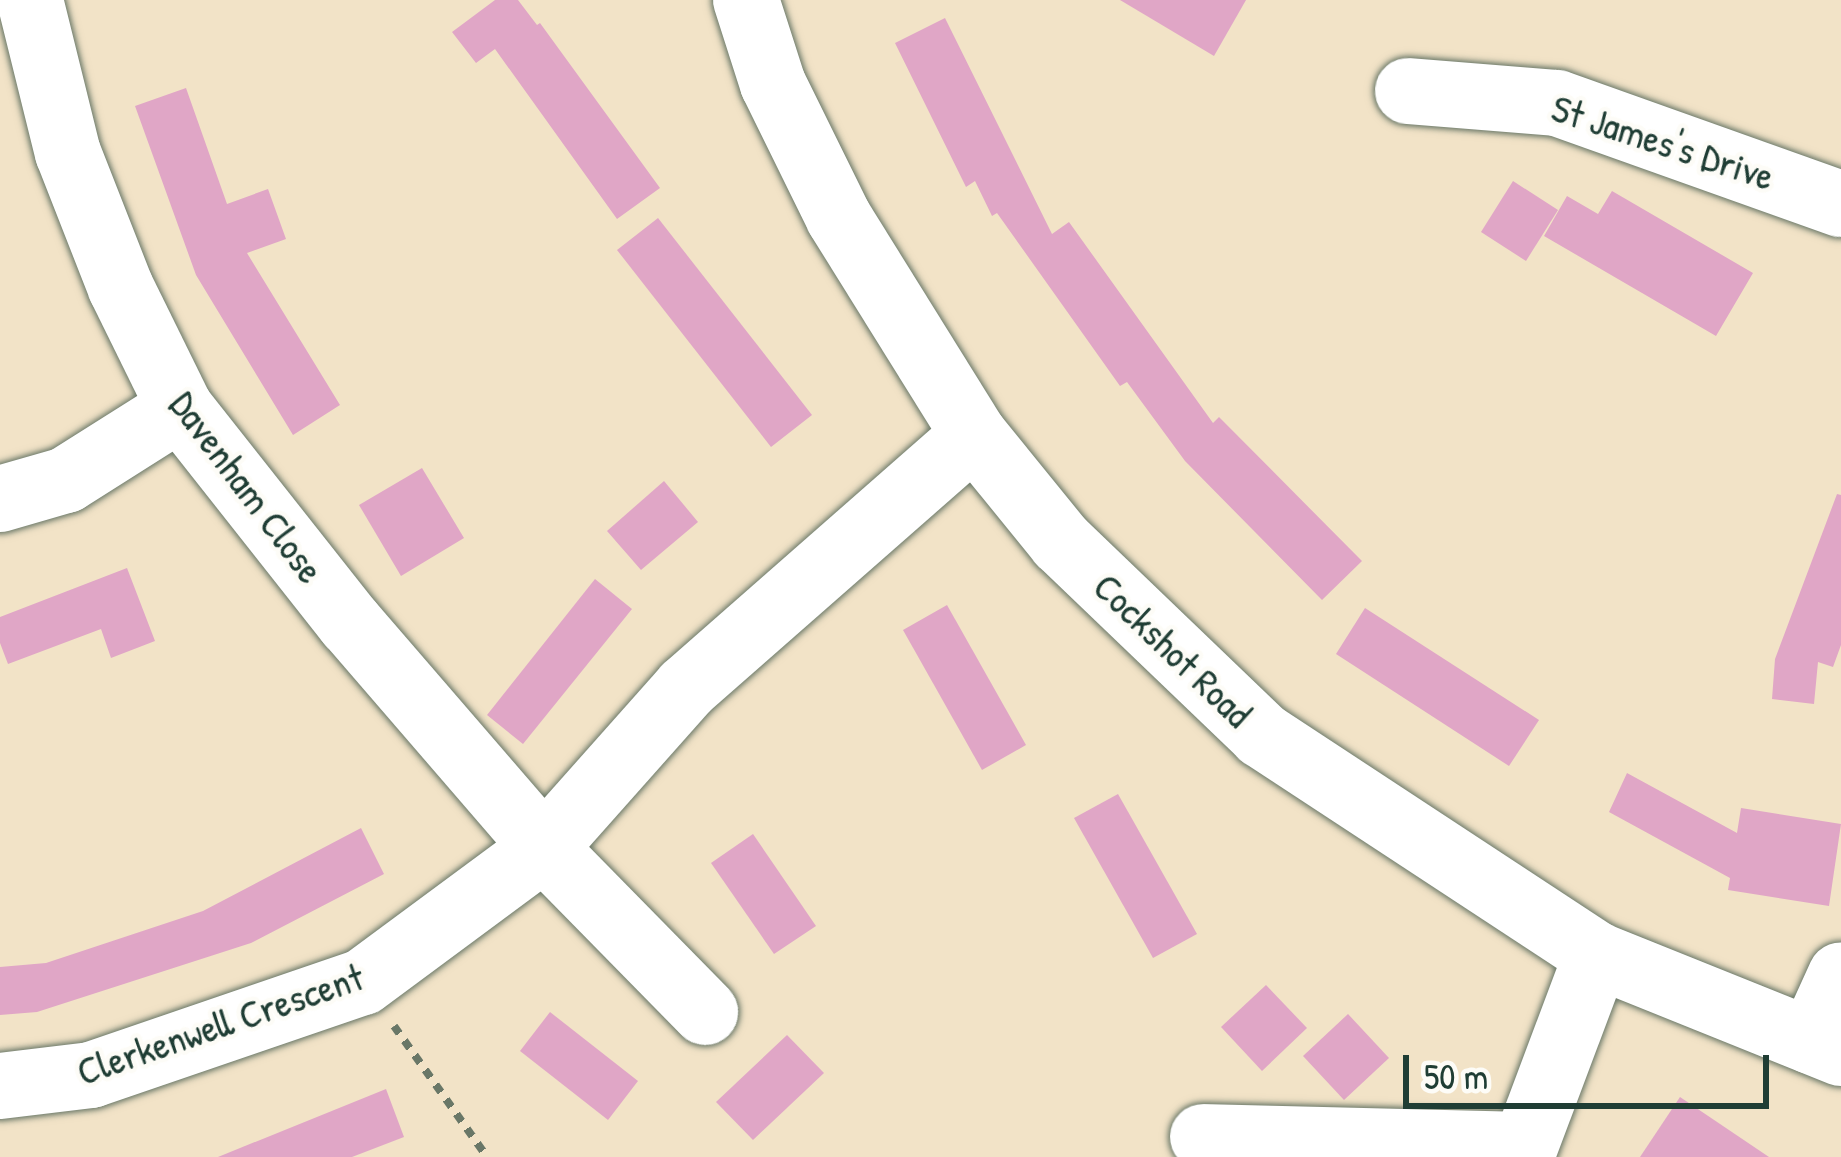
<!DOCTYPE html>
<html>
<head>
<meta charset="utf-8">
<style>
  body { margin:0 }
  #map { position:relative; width:1841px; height:1157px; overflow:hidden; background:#f2e3c7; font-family:"Patrick Hand",sans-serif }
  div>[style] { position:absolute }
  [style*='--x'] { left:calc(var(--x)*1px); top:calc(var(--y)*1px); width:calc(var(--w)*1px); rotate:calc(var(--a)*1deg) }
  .building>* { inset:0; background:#e0a6c6 }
  .path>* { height:8px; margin-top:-4px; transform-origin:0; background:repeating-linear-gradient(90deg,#697767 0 9px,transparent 0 18px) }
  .roads { filter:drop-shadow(0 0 3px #697767) drop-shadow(0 0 3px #697767) }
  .minor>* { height:66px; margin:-33px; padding:0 33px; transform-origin:33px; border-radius:33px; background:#fff }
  span { translate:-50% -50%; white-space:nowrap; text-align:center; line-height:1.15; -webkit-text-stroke:9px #fdfcf7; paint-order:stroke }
  .street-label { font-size:39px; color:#1f3d34 }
  .scale { position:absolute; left:1403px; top:1055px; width:366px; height:54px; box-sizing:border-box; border:6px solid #1f3d34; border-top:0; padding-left:15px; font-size:36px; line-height:42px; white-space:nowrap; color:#1f3d34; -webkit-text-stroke:9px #fdfcf7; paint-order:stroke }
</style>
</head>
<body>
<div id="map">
  <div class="building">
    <i style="clip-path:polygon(495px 0,518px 0,537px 25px,540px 23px,660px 188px,617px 219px,495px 49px,476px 63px,452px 32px)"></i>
    <i style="clip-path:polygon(1120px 0,1246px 0,1214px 56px)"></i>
    <i style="clip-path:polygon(945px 18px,1052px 234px,1069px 222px,1213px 423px,1219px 417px,1362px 561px,1322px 600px,1185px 461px,1127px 382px,1120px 386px,997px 213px,992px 216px,975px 181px,966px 187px,895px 43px)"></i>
    <i style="clip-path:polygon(186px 88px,227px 204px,268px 189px,286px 239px,247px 253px,340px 405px,293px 435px,196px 275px,135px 106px)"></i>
    <i style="clip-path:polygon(1513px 181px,1558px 210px,1526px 261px,1481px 232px)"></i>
    <i style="clip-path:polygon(1612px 191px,1753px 273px,1716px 336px,1544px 236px,1567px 196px,1598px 214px)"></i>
    <i style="clip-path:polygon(658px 218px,812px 415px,771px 447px,617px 250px)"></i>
    <i style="clip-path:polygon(422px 468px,464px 538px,401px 576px,359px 505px)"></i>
    <i style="clip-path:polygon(664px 481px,698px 522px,641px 570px,607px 531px)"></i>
    <i style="clip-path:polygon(1837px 494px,1841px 495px,1841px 645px,1833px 667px,1818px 662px,1814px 704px,1772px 699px,1775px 659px)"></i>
    <i style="clip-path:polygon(127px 568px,155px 641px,111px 658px,101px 629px,8px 664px,0 643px,0 617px)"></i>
    <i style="clip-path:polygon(595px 579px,632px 609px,523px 744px,487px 715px)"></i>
    <i style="clip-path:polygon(947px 605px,1026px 745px,982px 770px,903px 630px)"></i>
    <i style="clip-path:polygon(1365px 608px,1539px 720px,1509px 766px,1336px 654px)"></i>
    <i style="clip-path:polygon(1627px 773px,1737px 833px,1741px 808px,1841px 824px,1829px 906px,1728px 890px,1730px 878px,1609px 812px)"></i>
    <i style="clip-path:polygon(1118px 794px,1197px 934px,1153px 958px,1074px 818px)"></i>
    <i style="clip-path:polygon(361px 828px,384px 874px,251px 943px,37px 1012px,0 1015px,0 967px,46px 963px,203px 911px)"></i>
    <i style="clip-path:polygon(753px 834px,816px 926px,774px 954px,711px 863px)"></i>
    <i style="clip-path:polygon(1266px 985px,1307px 1028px,1262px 1071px,1221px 1027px)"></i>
    <i style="clip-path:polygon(550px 1012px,638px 1081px,608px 1120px,520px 1051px)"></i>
    <i style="clip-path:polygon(1348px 1014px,1389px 1058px,1344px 1100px,1303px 1056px)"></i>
    <i style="clip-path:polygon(787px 1035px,824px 1073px,753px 1140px,716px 1102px)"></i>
    <i style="clip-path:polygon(386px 1089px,404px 1137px,352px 1157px,218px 1157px)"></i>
    <i style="clip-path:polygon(1680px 1097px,1769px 1157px,1640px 1157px)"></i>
  </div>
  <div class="path">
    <i style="--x:394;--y:1026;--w:161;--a:54.6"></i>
  </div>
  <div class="roads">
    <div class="minor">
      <i style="--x:30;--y:0;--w:158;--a:76.1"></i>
      <i style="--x:68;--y:153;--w:145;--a:68.6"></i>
      <i style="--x:121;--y:288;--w:134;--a:63.8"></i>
      <i style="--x:180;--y:408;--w:274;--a:51.7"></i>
      <i style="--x:350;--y:623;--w:297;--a:49.2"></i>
      <i style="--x:544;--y:848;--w:230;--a:45.5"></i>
      <i style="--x:746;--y:0;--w:88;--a:72.2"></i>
      <i style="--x:773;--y:84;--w:149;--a:63.8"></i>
      <i style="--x:839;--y:218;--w:256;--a:58.1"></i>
      <i style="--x:974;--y:435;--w:138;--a:50.9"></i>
      <i style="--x:1061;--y:542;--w:279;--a:43.8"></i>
      <i style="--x:1262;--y:735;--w:401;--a:33.3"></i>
      <i style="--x:1597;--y:955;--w:263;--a:21.9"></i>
      <i style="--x:1408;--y:91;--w:149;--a:4.6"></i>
      <i style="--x:1557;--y:103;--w:301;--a:19.6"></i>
      <i style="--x:0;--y:499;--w:69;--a:-16.1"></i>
      <i style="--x:66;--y:480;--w:135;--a:-32.3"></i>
      <i style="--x:1811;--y:1041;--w:72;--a:-65.6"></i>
      <i style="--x:0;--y:1086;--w:92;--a:-6.9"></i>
      <i style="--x:91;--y:1075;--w:287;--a:-18.9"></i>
      <i style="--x:363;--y:982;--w:225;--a:-36.5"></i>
      <i style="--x:544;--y:848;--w:214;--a:-48.4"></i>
      <i style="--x:686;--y:688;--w:383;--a:-41.3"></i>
      <i style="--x:1203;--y:1137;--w:320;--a:1.4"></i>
      <i style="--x:1521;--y:1157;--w:216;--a:-69.4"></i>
    </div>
  </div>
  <div class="street-label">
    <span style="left:1663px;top:142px;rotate:18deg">St James's Drive</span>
    <span style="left:247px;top:487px;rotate:53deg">Davenham Close</span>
    <span style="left:1173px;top:650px;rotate:44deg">Cockshot Road</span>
    <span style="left:220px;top:1024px;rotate:-19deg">Clerkenwell Crescent</span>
  </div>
  <div class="scale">50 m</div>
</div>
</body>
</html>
